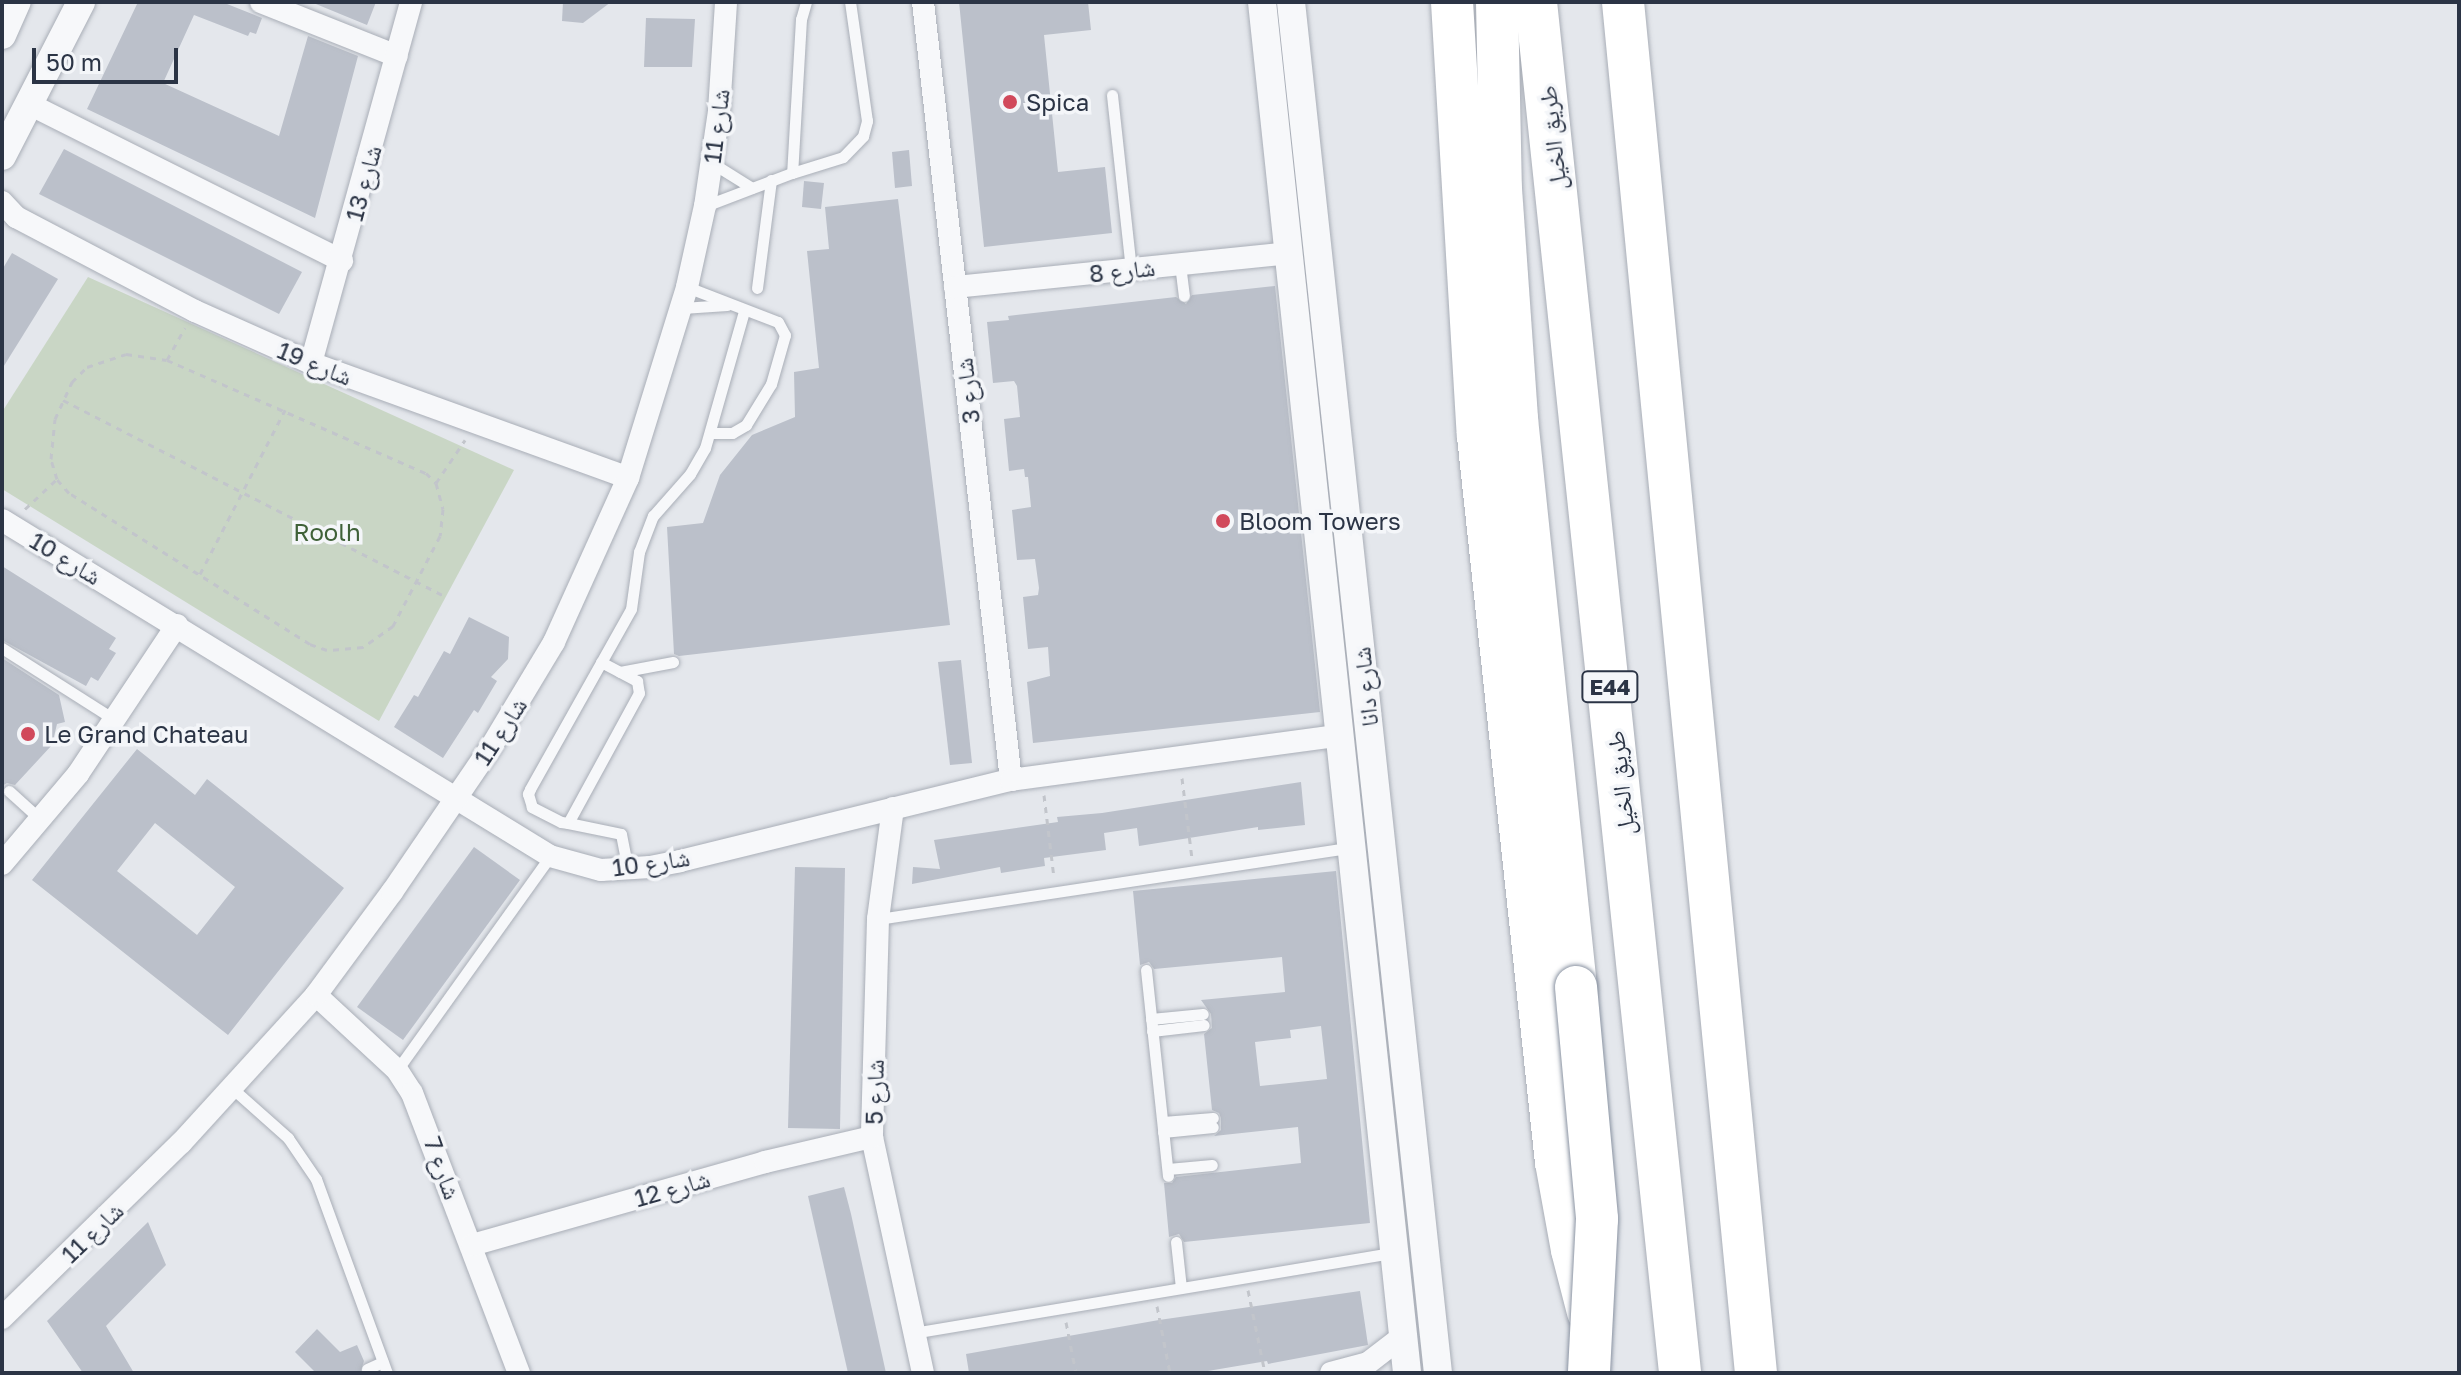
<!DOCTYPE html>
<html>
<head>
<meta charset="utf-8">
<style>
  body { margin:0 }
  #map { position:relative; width:2461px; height:1375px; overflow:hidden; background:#e4e7ec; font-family:"Golos Text","Noto Naskh Arabic",sans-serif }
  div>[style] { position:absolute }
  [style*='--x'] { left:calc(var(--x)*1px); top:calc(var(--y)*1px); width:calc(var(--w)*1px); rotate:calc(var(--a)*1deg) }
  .green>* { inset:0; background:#c9d6c5 }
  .building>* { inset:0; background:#bbc0ca }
  .path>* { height:3px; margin-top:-1.5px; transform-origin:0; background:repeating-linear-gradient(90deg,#c2c5cb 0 6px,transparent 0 12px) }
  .roads { filter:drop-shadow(0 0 2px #a9aeb7) drop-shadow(0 0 2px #a9aeb7) }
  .service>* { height:11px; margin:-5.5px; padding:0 5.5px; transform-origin:5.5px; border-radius:5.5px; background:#f7f8fa }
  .minor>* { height:22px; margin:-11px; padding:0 11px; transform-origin:11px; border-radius:11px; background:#f7f8fa }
  .tertiary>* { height:28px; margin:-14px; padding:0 14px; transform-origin:14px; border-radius:14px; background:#f7f8fa }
  .motorway>* { height:42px; margin:-21px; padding:0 21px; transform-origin:21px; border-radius:21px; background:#fff }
  .bridges { filter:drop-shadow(0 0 2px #8b94a3) drop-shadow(0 0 2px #8b94a3) }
  .motorway-bridge>* { height:42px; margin:-21px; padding:0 21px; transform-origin:21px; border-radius:21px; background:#fff }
  .dots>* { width:22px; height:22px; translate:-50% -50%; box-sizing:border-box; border:4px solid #f4f6f9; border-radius:50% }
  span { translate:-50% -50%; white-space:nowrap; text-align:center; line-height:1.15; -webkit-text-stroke:7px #f4f6f9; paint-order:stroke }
  .shield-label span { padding:2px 6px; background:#f4f6f9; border:2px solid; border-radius:6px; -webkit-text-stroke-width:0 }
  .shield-label { font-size:22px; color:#2b3445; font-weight:700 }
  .poi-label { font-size:24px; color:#2b3445 }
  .left { translate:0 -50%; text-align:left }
  .street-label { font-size:24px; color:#2b3445 }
  .park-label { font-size:24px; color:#3f6138 }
  .frame { position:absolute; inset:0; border:4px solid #2b3445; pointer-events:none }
  .scale { position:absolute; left:32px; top:48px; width:146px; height:36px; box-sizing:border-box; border:4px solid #2b3445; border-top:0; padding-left:10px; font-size:24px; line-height:28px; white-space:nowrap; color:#2b3445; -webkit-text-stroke:6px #f4f6f9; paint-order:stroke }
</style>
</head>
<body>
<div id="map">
  <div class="green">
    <i style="clip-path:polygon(88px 277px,514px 470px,379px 721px,2px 489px,2px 412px)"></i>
  </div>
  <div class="building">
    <i style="clip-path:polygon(138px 2px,222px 2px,262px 18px,256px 34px,250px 32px,248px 36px,194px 15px,163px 83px,279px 136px,308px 36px,358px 56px,315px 218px,87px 109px)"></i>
    <i style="clip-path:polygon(311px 2px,376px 2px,367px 25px)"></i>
    <i style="clip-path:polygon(563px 2px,611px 2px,583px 23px,562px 21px)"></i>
    <i style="clip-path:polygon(959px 2px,1088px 2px,1091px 30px,1044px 35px,1058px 172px,1105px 167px,1112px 233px,984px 247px)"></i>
    <i style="clip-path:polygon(646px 18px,695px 19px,692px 67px,644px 67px)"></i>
    <i style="clip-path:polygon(64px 149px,302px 272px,279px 314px,39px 194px)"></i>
    <i style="clip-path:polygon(909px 150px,912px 186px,895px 188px,892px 152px)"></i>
    <i style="clip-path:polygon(804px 181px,824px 183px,821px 209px,802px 207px)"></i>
    <i style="clip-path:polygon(898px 199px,950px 625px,679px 656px,674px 654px,667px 527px,703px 523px,720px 475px,752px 435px,795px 417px,794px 372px,819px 368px,807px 251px,829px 249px,825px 207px)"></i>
    <i style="clip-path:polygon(12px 253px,58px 279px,2px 369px,2px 270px)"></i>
    <i style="clip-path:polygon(1275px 286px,1320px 712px,1033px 743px,1027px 682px,1050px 676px,1048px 647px,1028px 649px,1023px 597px,1038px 595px,1039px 588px,1035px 559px,1017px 560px,1012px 510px,1031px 507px,1028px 477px,1025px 477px,1024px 469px,1009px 471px,1004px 419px,1020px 417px,1017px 386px,1014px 381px,993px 383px,987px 322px,1009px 320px,1008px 316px,1176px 297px,1186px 304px,1192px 295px)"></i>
    <i style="clip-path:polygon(2px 566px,116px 638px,109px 649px,116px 653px,98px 681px,91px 677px,86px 686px,2px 640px)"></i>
    <i style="clip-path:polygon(469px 617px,509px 637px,508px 659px,491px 677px,497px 681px,478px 713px,474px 710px,443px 758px,394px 727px,414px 695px,418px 697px,444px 651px,450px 654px)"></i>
    <i style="clip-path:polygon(2px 658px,59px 695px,65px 722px,57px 724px,52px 745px,15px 785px,7px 783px,2px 786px)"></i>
    <i style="clip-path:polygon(961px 660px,972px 763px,950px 765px,938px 662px)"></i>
    <i style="clip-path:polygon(evenodd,137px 749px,195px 795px,207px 779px,344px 888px,228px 1035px,32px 880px,137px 749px,155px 823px,235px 887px,197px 935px,117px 871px,155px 823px)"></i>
    <i style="clip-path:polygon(1301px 782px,1305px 825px,1258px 830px,1258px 827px,1139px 846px,1137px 828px,1104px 833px,1106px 850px,1044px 858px,1045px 866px,1001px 873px,1000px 867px,912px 884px,913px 867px,940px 869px,934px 840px,1058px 822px,1057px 817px,1102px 813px)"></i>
    <i style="clip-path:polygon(474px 847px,520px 880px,403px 1040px,357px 1007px)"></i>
    <i style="clip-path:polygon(795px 867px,845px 868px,840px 1129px,788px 1128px)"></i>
    <i style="clip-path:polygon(evenodd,1336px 871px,1370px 1223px,1184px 1242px,1179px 1234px,1169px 1237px,1164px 1183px,1172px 1183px,1176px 1177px,1301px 1163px,1298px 1127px,1214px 1136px,1221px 1130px,1221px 1118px,1219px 1113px,1212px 1110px,1204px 1034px,1212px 1028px,1211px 1014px,1201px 1000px,1285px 992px,1282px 957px,1154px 969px,1149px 962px,1140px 965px,1133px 891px,1336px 871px,1321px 1026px,1327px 1079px,1260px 1086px,1255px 1042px,1291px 1038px,1290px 1030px,1321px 1026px)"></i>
    <i style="clip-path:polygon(844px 1187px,851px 1214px,886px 1373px,848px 1373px,829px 1289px,808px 1196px)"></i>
    <i style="clip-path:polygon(148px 1222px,166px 1265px,106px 1326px,134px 1373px,83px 1373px,47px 1321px)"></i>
    <i style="clip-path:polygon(1360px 1291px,1368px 1345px,1268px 1364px,1267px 1361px,1196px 1373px,969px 1373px,966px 1354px,1159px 1320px)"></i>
    <i style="clip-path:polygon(317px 1329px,340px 1352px,357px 1345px,364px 1361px,360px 1373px,316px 1373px,295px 1352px)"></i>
  </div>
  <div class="path">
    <i style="--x:126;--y:354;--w:41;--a:8.3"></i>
    <i style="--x:167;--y:360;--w:283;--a:23.6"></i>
    <i style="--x:426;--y:473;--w:14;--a:45"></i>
    <i style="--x:436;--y:483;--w:27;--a:75"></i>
    <i style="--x:443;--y:509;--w:27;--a:96"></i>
    <i style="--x:440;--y:536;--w:102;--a:117.6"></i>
    <i style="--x:393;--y:626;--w:37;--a:145"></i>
    <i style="--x:363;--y:647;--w:36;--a:175"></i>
    <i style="--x:327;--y:650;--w:18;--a:-161"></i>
    <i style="--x:310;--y:644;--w:284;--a:-147.9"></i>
    <i style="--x:69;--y:493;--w:18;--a:-131"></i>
    <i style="--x:57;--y:479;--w:21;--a:-107"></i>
    <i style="--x:51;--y:459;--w:40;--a:-84.3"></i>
    <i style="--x:55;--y:419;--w:41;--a:-65.3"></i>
    <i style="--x:72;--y:382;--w:21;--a:-45"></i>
    <i style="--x:87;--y:367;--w:41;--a:-18.4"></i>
    <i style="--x:167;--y:360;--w:37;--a:-61"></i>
    <i style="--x:63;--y:400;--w:428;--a:27.2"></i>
    <i style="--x:436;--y:483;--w:52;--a:-56"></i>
    <i style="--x:25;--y:509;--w:44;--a:-43.2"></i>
    <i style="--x:200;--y:574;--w:185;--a:-62.6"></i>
    <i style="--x:1182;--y:778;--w:81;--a:82.9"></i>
    <i style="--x:1044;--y:795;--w:84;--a:83.1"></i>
    <i style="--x:1248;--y:1290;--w:85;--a:78.4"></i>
    <i style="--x:1157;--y:1306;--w:68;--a:79"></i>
    <i style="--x:1066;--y:1322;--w:52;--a:78.9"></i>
  </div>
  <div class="roads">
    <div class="service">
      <i style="--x:806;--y:2;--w:18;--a:106"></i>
      <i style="--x:801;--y:19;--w:154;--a:93.3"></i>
      <i style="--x:792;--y:173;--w:53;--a:-17.4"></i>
      <i style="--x:843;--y:157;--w:29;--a:-46"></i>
      <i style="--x:863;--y:136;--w:16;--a:-75"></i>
      <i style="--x:867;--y:121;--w:120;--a:-98.1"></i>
      <i style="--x:1112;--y:95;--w:175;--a:83.8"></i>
      <i style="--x:712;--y:163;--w:47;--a:32"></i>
      <i style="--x:705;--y:206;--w:93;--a:-20.8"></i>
      <i style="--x:1180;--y:264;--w:32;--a:83"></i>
      <i style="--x:687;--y:287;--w:97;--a:21"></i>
      <i style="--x:778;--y:322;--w:15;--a:62"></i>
      <i style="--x:785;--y:335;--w:51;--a:105.9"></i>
      <i style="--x:771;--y:384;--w:48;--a:121.4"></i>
      <i style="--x:746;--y:425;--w:16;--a:150"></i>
      <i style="--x:732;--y:433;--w:22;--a:180"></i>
      <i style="--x:757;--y:288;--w:109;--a:-82.6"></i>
      <i style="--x:682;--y:308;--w:45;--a:-3.8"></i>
      <i style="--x:2;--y:648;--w:134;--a:32.5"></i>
      <i style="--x:601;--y:662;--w:41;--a:27.8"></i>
      <i style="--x:637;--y:681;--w:12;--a:81"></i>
      <i style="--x:639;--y:693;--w:148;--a:118.6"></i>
      <i style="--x:568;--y:823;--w:7;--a:-172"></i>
      <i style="--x:561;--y:822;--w:33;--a:-153"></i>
      <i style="--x:532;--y:807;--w:14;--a:-107"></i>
      <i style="--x:528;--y:794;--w:5;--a:-68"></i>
      <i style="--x:530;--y:789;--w:206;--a:-60.7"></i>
      <i style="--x:631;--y:609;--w:58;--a:-82"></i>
      <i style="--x:639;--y:552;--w:39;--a:-69"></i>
      <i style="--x:653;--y:516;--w:56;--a:-48.6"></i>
      <i style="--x:690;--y:474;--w:30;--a:-60"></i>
      <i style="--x:705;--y:448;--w:142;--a:-74.1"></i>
      <i style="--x:620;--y:672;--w:54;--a:-10.7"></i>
      <i style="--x:9;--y:791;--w:43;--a:42.2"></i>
      <i style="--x:568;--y:823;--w:54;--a:11.7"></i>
      <i style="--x:621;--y:834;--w:36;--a:79"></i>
      <i style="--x:878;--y:919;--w:476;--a:-8.6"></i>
      <i style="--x:1146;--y:970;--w:207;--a:83.9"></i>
      <i style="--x:1151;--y:1019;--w:52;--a:-5.5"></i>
      <i style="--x:1152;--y:1031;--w:52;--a:-6.6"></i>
      <i style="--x:397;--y:1070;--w:263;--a:-54.4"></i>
      <i style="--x:233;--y:1089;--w:74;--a:41.7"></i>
      <i style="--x:288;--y:1138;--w:50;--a:55.7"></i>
      <i style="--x:316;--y:1179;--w:207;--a:69.9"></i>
      <i style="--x:1163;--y:1122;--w:50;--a:-4.6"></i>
      <i style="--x:1163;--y:1132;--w:50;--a:-5.7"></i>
      <i style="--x:1168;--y:1169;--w:44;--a:-5.2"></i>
      <i style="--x:1176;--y:1242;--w:46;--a:83.8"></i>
      <i style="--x:913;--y:1333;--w:487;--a:-9.5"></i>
      <i style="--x:367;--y:1369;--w:17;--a:-24"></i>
    </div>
    <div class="minor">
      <i style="--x:261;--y:2;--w:146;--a:21.7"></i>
      <i style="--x:923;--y:2;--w:783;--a:83.55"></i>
      <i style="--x:31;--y:105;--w:348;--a:26.6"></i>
      <i style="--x:2;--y:202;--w:21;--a:47"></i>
      <i style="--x:16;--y:217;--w:202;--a:27.7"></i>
      <i style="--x:195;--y:311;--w:127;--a:24.1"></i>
      <i style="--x:311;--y:363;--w:337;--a:19.9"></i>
      <i style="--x:955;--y:287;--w:336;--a:-5.8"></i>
      <i style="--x:311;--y:363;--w:375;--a:-74.5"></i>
      <i style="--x:2;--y:520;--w:643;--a:31.51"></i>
      <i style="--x:550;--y:856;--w:53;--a:15.4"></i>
      <i style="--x:601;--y:870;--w:49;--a:-3.5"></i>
      <i style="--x:650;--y:867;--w:31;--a:-11"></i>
      <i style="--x:680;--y:861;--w:341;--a:-13.8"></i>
      <i style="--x:1011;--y:780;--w:329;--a:-7.7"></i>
      <i style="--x:893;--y:808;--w:112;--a:97.7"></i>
      <i style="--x:878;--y:919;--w:218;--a:91.6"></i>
      <i style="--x:872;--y:1137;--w:241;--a:77.8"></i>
      <i style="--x:2;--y:864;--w:118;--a:-49.8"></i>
      <i style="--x:78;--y:774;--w:179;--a:-56.4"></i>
      <i style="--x:316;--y:995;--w:110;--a:42.8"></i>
      <i style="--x:397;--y:1070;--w:27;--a:57"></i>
      <i style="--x:412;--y:1093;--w:300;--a:69.1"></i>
      <i style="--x:472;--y:1245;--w:305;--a:-15.8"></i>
      <i style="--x:765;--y:1162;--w:110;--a:-13.2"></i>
      <i style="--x:2;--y:1318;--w:250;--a:-44.4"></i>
      <i style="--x:181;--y:1143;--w:200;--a:-47.6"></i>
      <i style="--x:316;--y:995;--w:128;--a:-53.6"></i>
      <i style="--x:392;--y:892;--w:176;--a:-55.7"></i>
      <i style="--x:491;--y:747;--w:122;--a:-59"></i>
      <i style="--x:554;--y:642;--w:180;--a:-65.7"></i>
      <i style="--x:628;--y:478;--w:200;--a:-72.8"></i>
      <i style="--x:687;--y:287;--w:83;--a:-77.5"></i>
      <i style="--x:705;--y:206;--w:96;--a:-81.6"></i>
      <i style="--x:719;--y:111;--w:109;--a:-86.3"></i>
      <i style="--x:1331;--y:1373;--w:38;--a:-15"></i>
      <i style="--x:1368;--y:1363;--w:44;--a:-37.6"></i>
    </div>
    <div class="tertiary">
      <i style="--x:1262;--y:2;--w:1379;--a:83.96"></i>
      <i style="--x:1291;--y:2;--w:1379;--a:83.88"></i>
      <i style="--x:2;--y:35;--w:36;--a:-66"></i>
      <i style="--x:2;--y:156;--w:173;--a:-62.8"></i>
    </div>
    <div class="motorway">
      <i style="--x:1452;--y:2;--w:435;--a:86.6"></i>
      <i style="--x:1478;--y:436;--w:730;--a:83.87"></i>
      <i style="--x:1556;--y:1162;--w:89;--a:79.7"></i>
      <i style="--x:1572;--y:1250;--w:64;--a:75.5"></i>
      <i style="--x:1497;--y:2;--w:187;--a:88.8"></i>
      <i style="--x:1501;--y:189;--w:231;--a:86"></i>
      <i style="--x:1517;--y:419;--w:571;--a:84.07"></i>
      <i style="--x:1536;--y:2;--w:1379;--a:84"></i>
      <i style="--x:1623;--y:2;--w:1377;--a:84.46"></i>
    </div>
  </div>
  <div class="bridges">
    <div class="motorway-bridge">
      <i style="--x:1576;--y:987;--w:233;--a:84.8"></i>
      <i style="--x:1597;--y:1219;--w:154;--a:93"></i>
    </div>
  </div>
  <div class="dots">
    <i style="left:1010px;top:102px;background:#d1495b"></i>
    <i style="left:1223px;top:521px;background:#d1495b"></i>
    <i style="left:28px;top:734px;background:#d1495b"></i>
  </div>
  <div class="shield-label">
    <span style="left:1610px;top:687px">E44</span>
  </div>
  <div class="poi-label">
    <span class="left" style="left:1026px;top:102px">Spica</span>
    <span class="left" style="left:1239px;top:521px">Bloom Towers</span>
    <span class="left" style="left:44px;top:734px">Le Grand Chateau</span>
  </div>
  <div class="street-label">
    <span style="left:716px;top:126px;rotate:-83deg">شارع 11</span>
    <span style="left:1552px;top:138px;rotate:-96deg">طريق الخيل</span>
    <span style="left:363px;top:183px;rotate:-75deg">شارع 13</span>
    <span style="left:1122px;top:270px;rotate:-6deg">شارع 8</span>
    <span style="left:315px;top:363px;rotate:22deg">شارع 19</span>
    <span style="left:967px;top:391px;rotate:-97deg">شارع 3</span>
    <span style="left:66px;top:558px;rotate:31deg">شارع 10</span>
    <span style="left:1365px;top:687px;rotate:-96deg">شارع دانا</span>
    <span style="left:500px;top:731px;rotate:-57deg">شارع 11</span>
    <span style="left:1620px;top:783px;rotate:-96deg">طريق الخيل</span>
    <span style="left:651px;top:862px;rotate:-8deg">شارع 10</span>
    <span style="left:874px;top:1092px;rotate:-89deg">شارع 5</span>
    <span style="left:443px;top:1168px;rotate:70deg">شارع 7</span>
    <span style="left:672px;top:1188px;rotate:-16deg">شارع 12</span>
    <span style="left:92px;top:1232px;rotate:-44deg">شارع 11</span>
  </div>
  <div class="park-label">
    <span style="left:327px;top:532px">Roolh</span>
  </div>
  <div class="frame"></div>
  <div class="scale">50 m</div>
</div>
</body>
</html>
